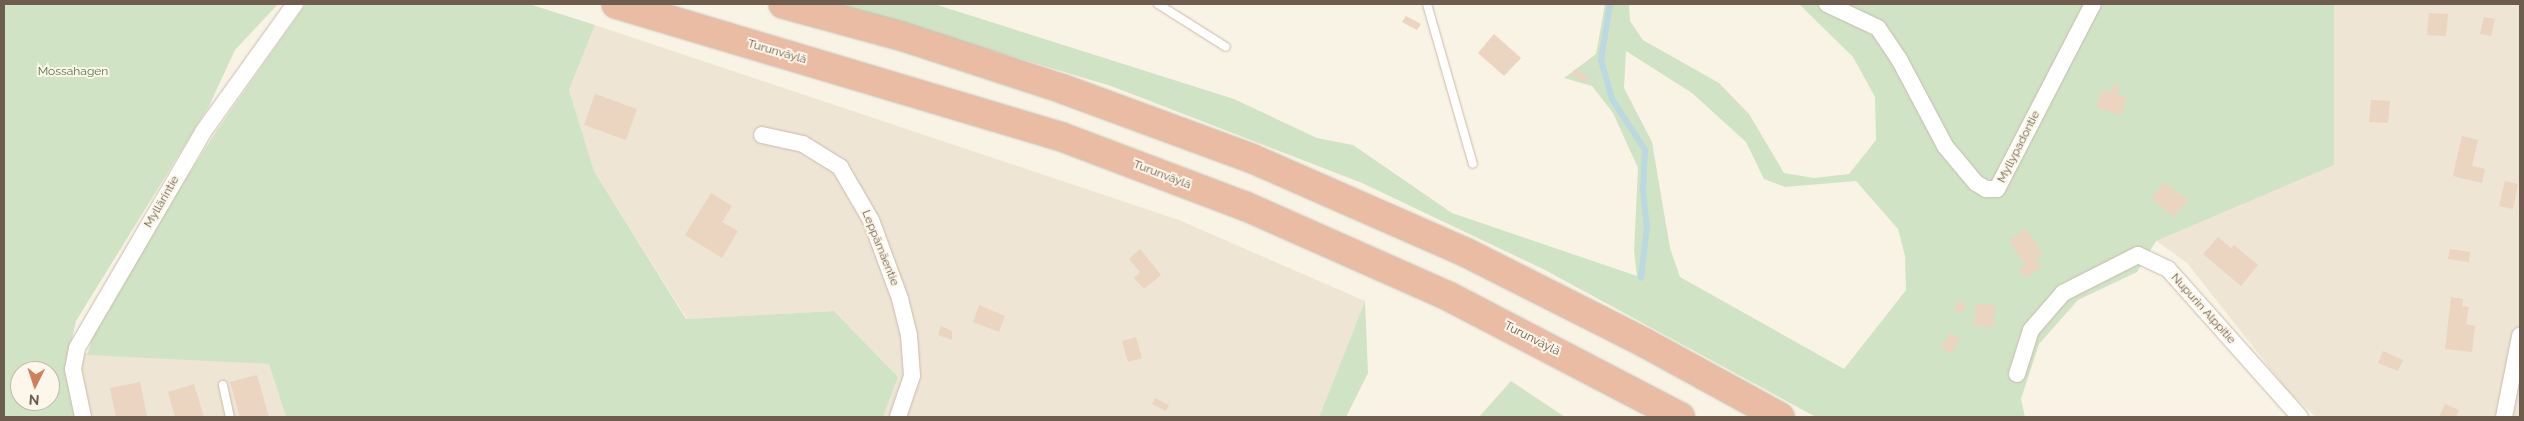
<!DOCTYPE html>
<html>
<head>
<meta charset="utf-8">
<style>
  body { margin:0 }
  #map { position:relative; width:2524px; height:421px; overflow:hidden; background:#f9f3e5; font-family:Raleway,sans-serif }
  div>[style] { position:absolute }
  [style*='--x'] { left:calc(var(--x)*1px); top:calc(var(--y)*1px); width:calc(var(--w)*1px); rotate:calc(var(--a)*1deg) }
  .residential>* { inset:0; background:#efe5d4 }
  .green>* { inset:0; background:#d0e4c5 }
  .stream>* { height:6px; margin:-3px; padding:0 3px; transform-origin:3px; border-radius:3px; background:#bcd8e0 }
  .building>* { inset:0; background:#ebd4c0 }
  .roads { filter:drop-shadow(0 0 1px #c8bbad) drop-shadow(0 0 1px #c8bbad) }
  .lane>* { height:8px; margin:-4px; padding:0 4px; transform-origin:4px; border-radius:4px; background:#fff }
  .street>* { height:16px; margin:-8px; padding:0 8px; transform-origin:8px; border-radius:8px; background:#fff }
  .highway>* { height:28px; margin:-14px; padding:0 14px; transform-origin:14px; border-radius:14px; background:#ebbca4 }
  span { translate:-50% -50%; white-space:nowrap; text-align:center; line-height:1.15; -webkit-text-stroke:4px #fcf7ea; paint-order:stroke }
  .street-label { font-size:12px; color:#6e5c4e }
  .park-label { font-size:12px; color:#54784a }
  .frame { position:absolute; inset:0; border:5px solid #6e5c4e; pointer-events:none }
  .north { position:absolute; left:10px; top:361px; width:50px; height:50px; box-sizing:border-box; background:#fcf7ea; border:1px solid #c3b9ac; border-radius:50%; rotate:184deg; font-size:14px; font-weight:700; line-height:20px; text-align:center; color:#6e5c4e }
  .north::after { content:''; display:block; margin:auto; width:18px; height:22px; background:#d37e5a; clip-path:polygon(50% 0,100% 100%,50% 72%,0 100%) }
</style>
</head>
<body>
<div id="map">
  <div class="residential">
    <i style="clip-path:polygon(2334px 4px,2520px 4px,2520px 417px,2316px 417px,2287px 390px,2187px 263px,2036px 154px,2334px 164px)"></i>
    <i style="clip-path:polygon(595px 25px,1179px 220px,1365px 301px,1319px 417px,883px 417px,898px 377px,834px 311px,687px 319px,594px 171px,569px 90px)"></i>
    <i style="clip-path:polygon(69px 352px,269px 364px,286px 417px,76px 417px)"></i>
  </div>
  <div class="green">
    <i style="clip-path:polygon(evenodd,4px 4px,278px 4px,235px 50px,209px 106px,76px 321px,69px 352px,76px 417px,4px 417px,4px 4px,20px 371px,50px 371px,50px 401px,20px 401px,20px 371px)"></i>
    <i style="clip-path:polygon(306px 4px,529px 4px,595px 25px,569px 90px,594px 171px,686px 319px,834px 311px,898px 377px,883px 417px,286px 417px,269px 364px,87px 355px,97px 323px,122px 279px,217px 130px)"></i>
    <i style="clip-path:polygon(evenodd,837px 4px,934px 4px,1234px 99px,1317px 138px,1353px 145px,1452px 213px,1637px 276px,1634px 251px,1638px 168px,1613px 113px,1592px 86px,1564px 78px,1596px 54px,1605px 4px,1629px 4px,1630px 21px,1643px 40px,1719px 83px,1749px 114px,1784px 173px,1814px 178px,1849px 174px,1876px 140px,1875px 97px,1853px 57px,1799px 4px,2334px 4px,2334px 165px,2156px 241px,2137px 272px,2078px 300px,2039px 344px,2021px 399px,2025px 417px,1816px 417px,1545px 270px,1362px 183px,1111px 86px,837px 4px,1626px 51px,1692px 93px,1746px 142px,1764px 179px,1785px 187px,1856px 181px,1898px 229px,1905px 256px,1906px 290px,1844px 369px,1680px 277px,1670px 248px,1652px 142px,1624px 88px,1626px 51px)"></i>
    <i style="clip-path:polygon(1365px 301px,1368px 373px,1346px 417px,1319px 417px)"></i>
    <i style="clip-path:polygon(1511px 381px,1565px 417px,1479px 417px)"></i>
  </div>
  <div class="stream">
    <i style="--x:1610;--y:4;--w:57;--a:99.1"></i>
    <i style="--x:1601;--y:60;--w:41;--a:74.2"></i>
    <i style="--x:1612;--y:99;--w:61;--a:57.1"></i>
    <i style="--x:1645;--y:150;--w:40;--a:92.9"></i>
    <i style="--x:1643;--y:190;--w:37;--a:84"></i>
    <i style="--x:1647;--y:227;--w:51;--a:96.7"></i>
  </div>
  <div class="building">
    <i style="clip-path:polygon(2429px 13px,2448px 14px,2446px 36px,2427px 35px)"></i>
    <i style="clip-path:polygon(1406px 16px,1421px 24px,1417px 30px,1402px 22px)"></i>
    <i style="clip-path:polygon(2484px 17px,2495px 19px,2491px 36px,2480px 34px)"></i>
    <i style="clip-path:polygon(1494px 34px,1521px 58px,1504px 76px,1478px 53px)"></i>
    <i style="clip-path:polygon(1575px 69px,1590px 77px,1586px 83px,1572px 75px)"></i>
    <i style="clip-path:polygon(2114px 85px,2120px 87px,2117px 94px,2127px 98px,2120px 116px,2096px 107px,2103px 89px,2111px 92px)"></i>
    <i style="clip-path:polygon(595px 94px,637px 109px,626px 140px,584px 125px)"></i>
    <i style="clip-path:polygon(2371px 100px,2390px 101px,2388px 123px,2369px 122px)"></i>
    <i style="clip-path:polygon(2462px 136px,2478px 140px,2472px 166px,2485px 169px,2482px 183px,2453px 176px)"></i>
    <i style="clip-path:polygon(2505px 181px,2518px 184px,2513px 209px,2499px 206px)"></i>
    <i style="clip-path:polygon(2164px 182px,2188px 201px,2174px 217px,2151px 198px)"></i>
    <i style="clip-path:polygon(711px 193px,732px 206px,722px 222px,738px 231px,722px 258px,685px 235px)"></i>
    <i style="clip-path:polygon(2026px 228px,2043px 255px,2036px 259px,2042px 267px,2025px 278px,2019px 269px,2025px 265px,2009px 240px)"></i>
    <i style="clip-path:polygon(2218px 237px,2231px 248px,2234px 245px,2258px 265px,2241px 286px,2203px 254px)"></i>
    <i style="clip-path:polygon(1140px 249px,1161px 275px,1144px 289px,1134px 278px,1140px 272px,1129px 259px)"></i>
    <i style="clip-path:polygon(2450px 249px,2470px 252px,2469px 262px,2448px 259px)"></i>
    <i style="clip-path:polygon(2451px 297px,2463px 299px,2462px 306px,2469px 307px,2466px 324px,2475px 326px,2472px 352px,2445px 349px)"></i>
    <i style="clip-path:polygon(1960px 300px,1966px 304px,1961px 314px,1954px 311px)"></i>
    <i style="clip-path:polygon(1976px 304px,1995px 305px,1993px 327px,1974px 326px)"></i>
    <i style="clip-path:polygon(979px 305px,1005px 316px,999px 332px,973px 322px)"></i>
    <i style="clip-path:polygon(941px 326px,952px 331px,952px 340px,938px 335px)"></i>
    <i style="clip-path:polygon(1950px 333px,1960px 338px,1951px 354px,1941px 348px)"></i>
    <i style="clip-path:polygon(1136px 337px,1142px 358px,1128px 362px,1122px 341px)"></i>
    <i style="clip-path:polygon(2383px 351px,2403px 360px,2398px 371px,2378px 363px)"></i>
    <i style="clip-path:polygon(257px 375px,269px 417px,240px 417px,230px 382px)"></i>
    <i style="clip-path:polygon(140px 382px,147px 417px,116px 417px,110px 388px)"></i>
    <i style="clip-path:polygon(194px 384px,204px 417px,175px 417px,168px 392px)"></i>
    <i style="clip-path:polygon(1155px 398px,1169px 405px,1166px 411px,1152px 404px)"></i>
    <i style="clip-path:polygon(2445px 404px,2459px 410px,2456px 417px,2439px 417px)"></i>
  </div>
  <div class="roads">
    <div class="lane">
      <i style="--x:1158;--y:4;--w:80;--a:32.3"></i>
      <i style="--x:1427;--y:4;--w:166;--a:74"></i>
      <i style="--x:223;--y:385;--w:33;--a:78"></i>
    </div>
    <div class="street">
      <i style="--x:1827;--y:4;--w:56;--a:25.2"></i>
      <i style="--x:1878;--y:28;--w:37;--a:56"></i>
      <i style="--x:1899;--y:59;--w:98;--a:62.1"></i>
      <i style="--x:1945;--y:146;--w:48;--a:50"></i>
      <i style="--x:1976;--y:183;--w:12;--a:31"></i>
      <i style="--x:1986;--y:189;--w:11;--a:0"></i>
      <i style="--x:1997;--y:189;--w:208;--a:-62.6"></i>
      <i style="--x:762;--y:135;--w:42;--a:12.4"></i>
      <i style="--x:803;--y:144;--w:44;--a:31.9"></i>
      <i style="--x:840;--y:167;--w:61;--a:59.7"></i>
      <i style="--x:871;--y:220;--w:84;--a:69.8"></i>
      <i style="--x:900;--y:299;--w:37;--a:76"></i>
      <i style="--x:909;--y:335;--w:41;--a:85.8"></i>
      <i style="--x:912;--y:376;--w:43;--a:108.9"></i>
      <i style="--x:2017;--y:374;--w:46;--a:-72.3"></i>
      <i style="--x:2031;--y:330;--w:49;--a:-49.1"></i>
      <i style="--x:2063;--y:293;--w:84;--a:-26.9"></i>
      <i style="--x:2138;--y:255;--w:33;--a:25"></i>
      <i style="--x:2168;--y:269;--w:198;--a:48.3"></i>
      <i style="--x:83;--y:417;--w:49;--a:-101.8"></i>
      <i style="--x:73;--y:369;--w:21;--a:-79"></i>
      <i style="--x:77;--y:348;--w:250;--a:-59.7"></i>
      <i style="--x:203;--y:132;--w:158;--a:-54.3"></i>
      <i style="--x:2504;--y:417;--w:83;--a:-78.8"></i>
    </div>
    <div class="highway">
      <i style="--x:616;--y:4;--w:465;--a:16.6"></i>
      <i style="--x:1062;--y:137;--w:196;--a:20.7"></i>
      <i style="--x:1245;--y:206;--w:222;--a:23.9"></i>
      <i style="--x:1448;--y:296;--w:262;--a:27.5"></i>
      <i style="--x:783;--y:4;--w:122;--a:15.2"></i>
      <i style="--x:901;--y:36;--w:170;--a:18.1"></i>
      <i style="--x:1063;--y:89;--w:202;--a:20.2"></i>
      <i style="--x:1253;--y:159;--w:232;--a:23.7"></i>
      <i style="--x:1465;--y:252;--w:202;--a:26.8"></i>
      <i style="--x:1645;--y:343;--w:154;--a:28.7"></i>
    </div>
  </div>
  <div class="street-label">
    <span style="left:777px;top:52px;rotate:16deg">Turunväylä</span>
    <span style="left:2019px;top:147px;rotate:-63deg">Myllypadontie</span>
    <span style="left:1162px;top:175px;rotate:21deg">Turunväylä</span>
    <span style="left:162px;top:202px;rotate:-60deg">Myllärintie</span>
    <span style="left:880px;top:248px;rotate:68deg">Leppämäentie</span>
    <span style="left:2203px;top:309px;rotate:48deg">Nupurin Alppitie</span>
    <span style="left:1532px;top:339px;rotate:27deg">Turunväylä</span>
  </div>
  <div class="park-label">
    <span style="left:73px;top:72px">Mossahagen</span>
  </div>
  <div class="frame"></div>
  <div class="north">N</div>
</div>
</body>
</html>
